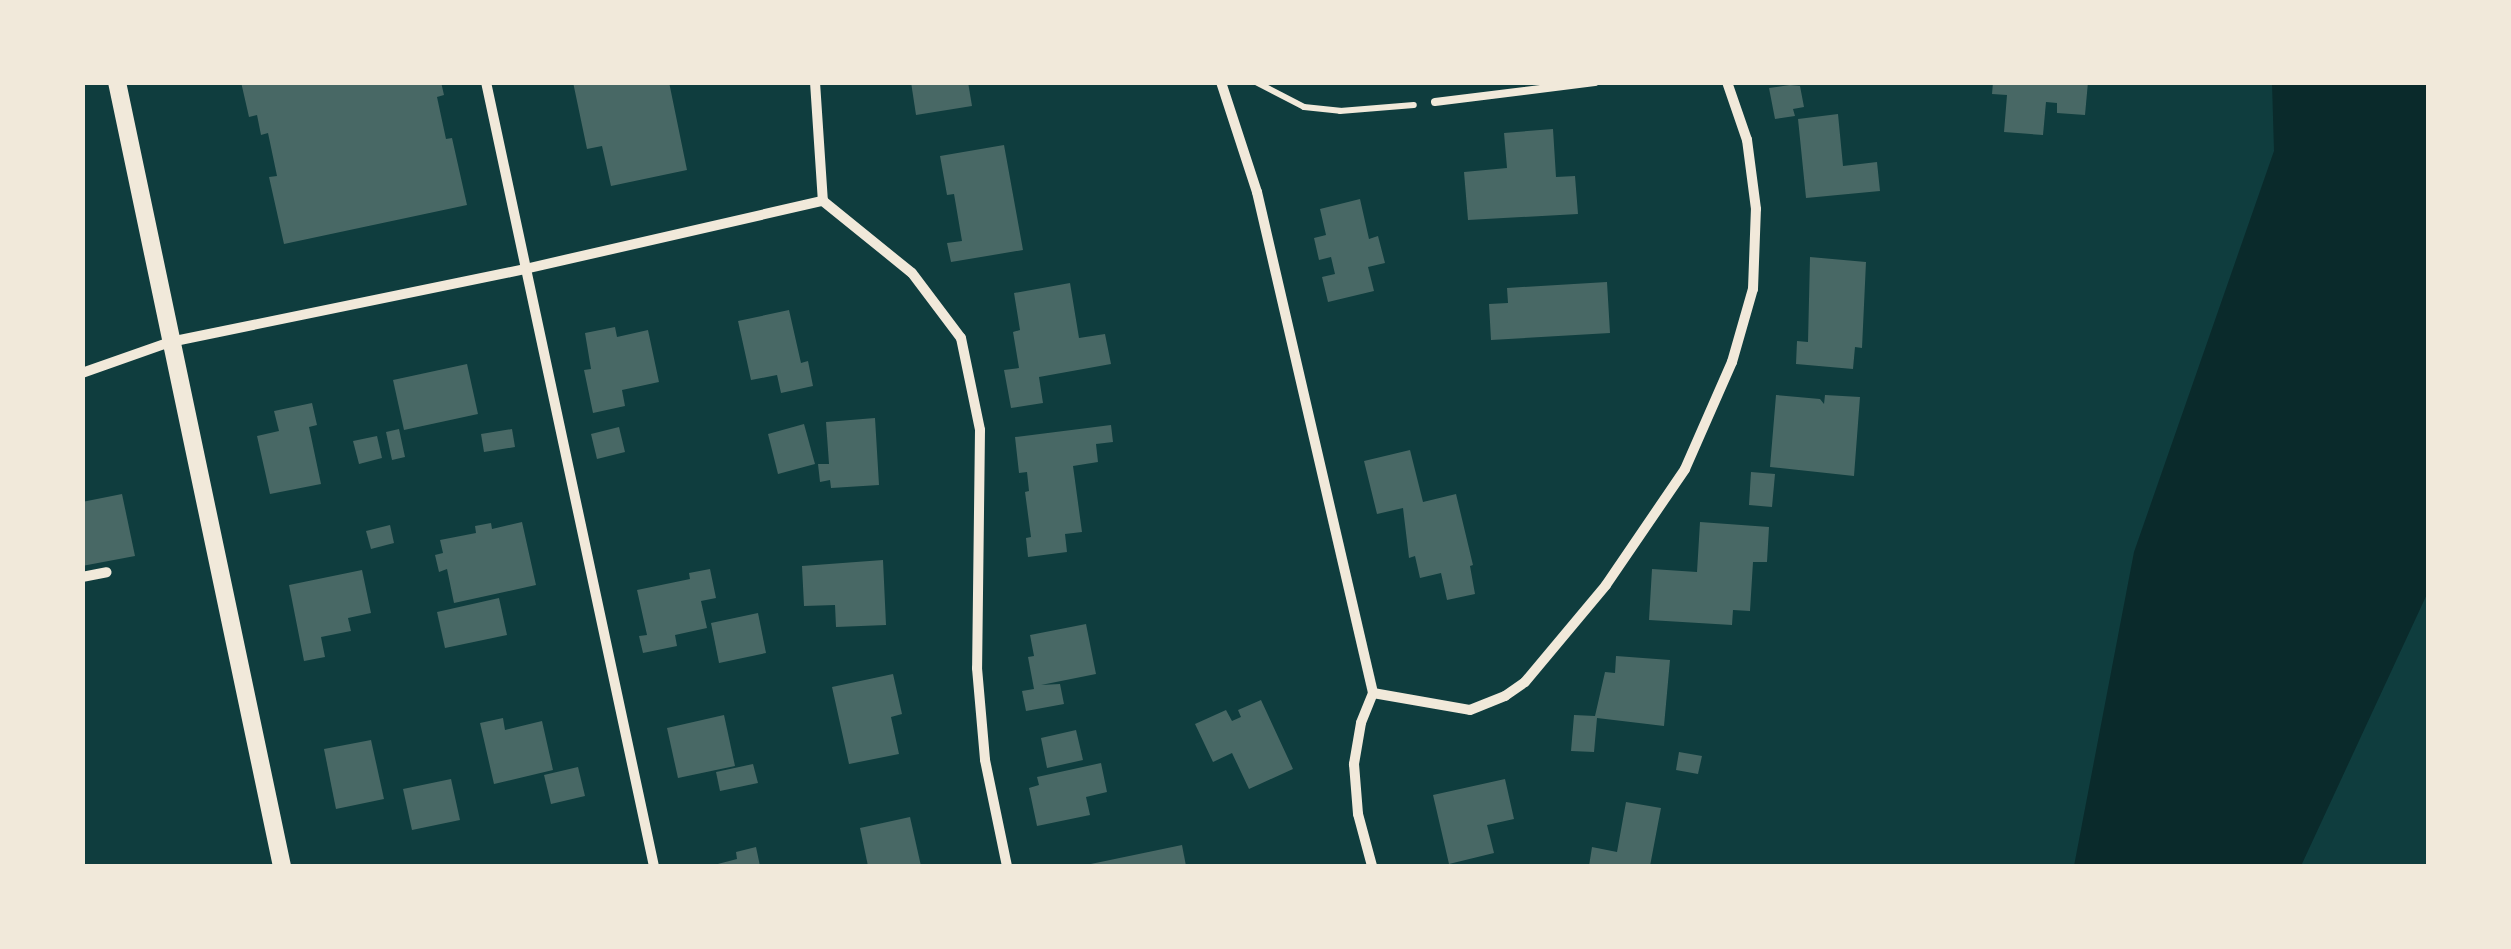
<!DOCTYPE html>
<html>
<head>
<meta charset="utf-8">
<style>
  body { margin:0 }
  #map { position:relative; width:2511px; height:949px; overflow:hidden; background:#0f3d3e; font-family:"PT Sans",sans-serif }
  div>[style] { position:absolute }
  [style*='--x'] { left:calc(var(--x)*1px); top:calc(var(--y)*1px); width:calc(var(--w)*1px); rotate:calc(var(--a)*1deg) }
  .water>* { inset:0; background:#0a2a2b }
  .building>* { inset:0; background:#486865 }
  .path>* { height:6px; margin:-3px; padding:0 3px; transform-origin:3px; border-radius:3px; background:#f1e9da }
  .service>* { height:8px; margin:-4px; padding:0 4px; transform-origin:4px; border-radius:4px; background:#f1e9da }
  .minor>* { height:10px; margin:-5px; padding:0 5px; transform-origin:5px; border-radius:5px; background:#f1e9da }
  .tertiary>* { height:18px; margin:-9px; padding:0 9px; transform-origin:9px; border-radius:9px; background:#f1e9da }
  span { translate:-50% -50%; white-space:nowrap; text-align:center; line-height:1.15; -webkit-text-stroke:10px #f1e9da; paint-order:stroke }
  .frame { position:absolute; inset:0; border:85px solid #f1e9da; pointer-events:none }
</style>
</head>
<body>
<div id="map">
  <div class="water">
    <i style="clip-path:polygon(2272px 83px,2428px 83px,2428px 592px,2301px 866px,2074px 866px,2134px 552px,2274px 151px)"></i>
  </div>
  <div class="building">
    <i style="clip-path:polygon(241px 82px,441px 82px,444px 95px,437px 97px,446px 139px,452px 138px,467px 205px,284px 244px,269px 177px,277px 176px,268px 133px,261px 135px,257px 115px,249px 117px)"></i>
    <i style="clip-path:polygon(573px 82px,669px 82px,687px 170px,611px 186px,602px 146px,587px 149px)"></i>
    <i style="clip-path:polygon(911px 82px,968px 82px,972px 106px,916px 115px)"></i>
    <i style="clip-path:polygon(1993px 82px,2088px 82px,2085px 115px,2057px 113px,2057px 103px,2046px 102px,2043px 135px,2004px 132px,2007px 95px,1992px 94px)"></i>
    <i style="clip-path:polygon(1790px 85px,1800px 86px,1804px 107px,1793px 109px,1795px 116px,1775px 119px,1769px 88px)"></i>
    <i style="clip-path:polygon(1838px 114px,1843px 166px,1877px 162px,1880px 191px,1806px 198px,1798px 119px)"></i>
    <i style="clip-path:polygon(1553px 129px,1556px 177px,1575px 176px,1578px 214px,1468px 220px,1464px 172px,1507px 168px,1504px 133px)"></i>
    <i style="clip-path:polygon(1004px 145px,1023px 250px,951px 262px,947px 243px,962px 241px,954px 194px,947px 195px,940px 156px)"></i>
    <i style="clip-path:polygon(1360px 199px,1369px 239px,1378px 236px,1385px 263px,1368px 267px,1374px 291px,1328px 302px,1322px 277px,1335px 274px,1331px 257px,1319px 260px,1314px 238px,1326px 235px,1320px 209px)"></i>
    <i style="clip-path:polygon(1810px 257px,1866px 262px,1862px 348px,1855px 347px,1853px 369px,1796px 364px,1797px 341px,1808px 342px)"></i>
    <i style="clip-path:polygon(1607px 282px,1610px 333px,1491px 340px,1489px 304px,1508px 303px,1507px 288px)"></i>
    <i style="clip-path:polygon(1070px 283px,1079px 338px,1105px 334px,1111px 364px,1039px 377px,1043px 403px,1011px 408px,1004px 370px,1019px 368px,1013px 332px,1020px 330px,1014px 293px)"></i>
    <i style="clip-path:polygon(789px 310px,801px 363px,808px 361px,813px 386px,781px 393px,777px 375px,751px 380px,738px 321px)"></i>
    <i style="clip-path:polygon(615px 327px,617px 337px,648px 330px,659px 382px,622px 390px,625px 406px,593px 413px,584px 370px,591px 369px,585px 333px)"></i>
    <i style="clip-path:polygon(467px 364px,478px 414px,404px 430px,393px 380px)"></i>
    <i style="clip-path:polygon(1776px 395px,1820px 399px,1824px 404px,1825px 395px,1860px 397px,1854px 476px,1770px 467px)"></i>
    <i style="clip-path:polygon(312px 403px,317px 425px,309px 427px,321px 484px,270px 494px,257px 436px,279px 431px,274px 411px)"></i>
    <i style="clip-path:polygon(875px 418px,879px 485px,831px 488px,830px 480px,820px 482px,818px 464px,829px 464px,826px 422px)"></i>
    <i style="clip-path:polygon(804px 424px,815px 464px,778px 474px,768px 434px)"></i>
    <i style="clip-path:polygon(1111px 425px,1113px 442px,1096px 444px,1098px 462px,1073px 466px,1082px 532px,1065px 534px,1067px 552px,1028px 557px,1026px 538px,1031px 537px,1025px 492px,1029px 491px,1027px 472px,1019px 473px,1015px 437px)"></i>
    <i style="clip-path:polygon(619px 427px,625px 452px,597px 459px,591px 434px)"></i>
    <i style="clip-path:polygon(399px 429px,405px 457px,392px 460px,386px 432px)"></i>
    <i style="clip-path:polygon(512px 429px,515px 447px,484px 452px,481px 434px)"></i>
    <i style="clip-path:polygon(377px 436px,382px 458px,359px 464px,353px 441px)"></i>
    <i style="clip-path:polygon(1410px 450px,1423px 502px,1456px 494px,1473px 565px,1470px 566px,1475px 594px,1447px 600px,1441px 573px,1420px 578px,1415px 556px,1409px 558px,1403px 508px,1377px 514px,1364px 461px)"></i>
    <i style="clip-path:polygon(1751px 472px,1775px 474px,1772px 507px,1749px 505px)"></i>
    <i style="clip-path:polygon(122px 494px,135px 556px,82px 566px,82px 502px)"></i>
    <i style="clip-path:polygon(522px 522px,536px 585px,454px 603px,447px 569px,439px 572px,435px 555px,443px 553px,440px 540px,476px 533px,475px 526px,491px 523px,492px 529px)"></i>
    <i style="clip-path:polygon(1700px 522px,1769px 527px,1767px 562px,1753px 562px,1750px 611px,1733px 610px,1732px 625px,1649px 620px,1652px 569px,1697px 572px)"></i>
    <i style="clip-path:polygon(390px 525px,394px 543px,371px 549px,366px 531px)"></i>
    <i style="clip-path:polygon(883px 560px,886px 625px,836px 627px,835px 605px,804px 606px,802px 566px)"></i>
    <i style="clip-path:polygon(710px 569px,716px 598px,701px 601px,707px 628px,675px 635px,677px 646px,643px 653px,639px 636px,647px 635px,637px 590px,690px 579px,689px 573px)"></i>
    <i style="clip-path:polygon(362px 570px,371px 613px,348px 618px,351px 631px,321px 637px,325px 657px,304px 661px,289px 585px)"></i>
    <i style="clip-path:polygon(499px 598px,507px 635px,445px 648px,437px 612px)"></i>
    <i style="clip-path:polygon(758px 613px,766px 653px,719px 663px,711px 623px)"></i>
    <i style="clip-path:polygon(1086px 624px,1096px 674px,1041px 685px,1060px 684px,1064px 704px,1026px 711px,1022px 691px,1034px 689px,1028px 657px,1034px 656px,1030px 635px)"></i>
    <i style="clip-path:polygon(1616px 656px,1670px 660px,1664px 726px,1597px 718px,1594px 752px,1571px 751px,1574px 715px,1595px 716px,1605px 672px,1615px 673px)"></i>
    <i style="clip-path:polygon(893px 674px,902px 714px,891px 717px,899px 754px,849px 764px,832px 687px)"></i>
    <i style="clip-path:polygon(1261px 700px,1293px 769px,1249px 789px,1232px 753px,1213px 762px,1195px 724px,1226px 710px,1232px 721px,1241px 717px,1238px 710px)"></i>
    <i style="clip-path:polygon(724px 715px,735px 766px,678px 778px,667px 728px)"></i>
    <i style="clip-path:polygon(503px 718px,505px 730px,542px 721px,553px 770px,494px 784px,480px 723px)"></i>
    <i style="clip-path:polygon(1076px 730px,1083px 760px,1047px 768px,1041px 738px)"></i>
    <i style="clip-path:polygon(371px 740px,384px 799px,336px 809px,324px 749px)"></i>
    <i style="clip-path:polygon(1679px 752px,1702px 756px,1698px 774px,1676px 770px)"></i>
    <i style="clip-path:polygon(1101px 763px,1107px 792px,1086px 797px,1090px 815px,1037px 826px,1029px 788px,1039px 785px,1037px 777px)"></i>
    <i style="clip-path:polygon(753px 764px,758px 783px,720px 791px,716px 772px)"></i>
    <i style="clip-path:polygon(578px 767px,585px 796px,551px 804px,544px 775px)"></i>
    <i style="clip-path:polygon(451px 779px,460px 820px,412px 830px,403px 789px)"></i>
    <i style="clip-path:polygon(1505px 779px,1514px 819px,1487px 825px,1494px 853px,1449px 864px,1433px 795px)"></i>
    <i style="clip-path:polygon(1626px 802px,1661px 808px,1650px 866px,1589px 866px,1592px 847px,1617px 852px)"></i>
    <i style="clip-path:polygon(910px 817px,921px 866px,868px 866px,860px 828px)"></i>
    <i style="clip-path:polygon(1182px 845px,1186px 866px,1087px 866px,1086px 865px)"></i>
    <i style="clip-path:polygon(756px 847px,760px 866px,710px 866px,737px 859px,736px 852px)"></i>
  </div>
  <div class="path">
    <i style="--x:1256;--y:82;--w:54;--a:27.5"></i>
    <i style="--x:1304;--y:107;--w:36;--a:6"></i>
    <i style="--x:1340;--y:111;--w:74;--a:-4.6"></i>
  </div>
  <div class="service">
    <i style="--x:1435;--y:102;--w:161;--a:-7.1"></i>
  </div>
  <div class="minor">
    <i style="--x:486;--y:82;--w:802;--a:77.91"></i>
    <i style="--x:815;--y:82;--w:119;--a:86.2"></i>
    <i style="--x:1221;--y:82;--w:116;--a:71.9"></i>
    <i style="--x:1257;--y:192;--w:514;--a:76.96"></i>
    <i style="--x:1373;--y:693;--w:32;--a:112"></i>
    <i style="--x:1361;--y:723;--w:42;--a:99.7"></i>
    <i style="--x:1354;--y:764;--w:50;--a:85.4"></i>
    <i style="--x:1358;--y:814;--w:54;--a:74.9"></i>
    <i style="--x:823;--y:201;--w:114;--a:39"></i>
    <i style="--x:912;--y:273;--w:81;--a:53"></i>
    <i style="--x:961;--y:338;--w:94;--a:78.3"></i>
    <i style="--x:980;--y:430;--w:238;--a:90.7"></i>
    <i style="--x:977;--y:668;--w:92;--a:85"></i>
    <i style="--x:985;--y:760;--w:108;--a:78.3"></i>
    <i style="--x:82;--y:373;--w:93;--a:-19.4"></i>
    <i style="--x:170;--y:342;--w:362;--a:-11.6"></i>
    <i style="--x:525;--y:269;--w:306;--a:-12.9"></i>
    <i style="--x:82;--y:577;--w:25;--a:-11"></i>
    <i style="--x:1373;--y:693;--w:98;--a:9.9"></i>
    <i style="--x:1470;--y:710;--w:38;--a:-22"></i>
    <i style="--x:1505;--y:696;--w:24;--a:-35"></i>
    <i style="--x:1525;--y:682;--w:126;--a:-50.1"></i>
    <i style="--x:1606;--y:585;--w:140;--a:-55.7"></i>
    <i style="--x:1685;--y:469;--w:117;--a:-66.3"></i>
    <i style="--x:1732;--y:362;--w:76;--a:-74"></i>
    <i style="--x:1753;--y:289;--w:80;--a:-87.9"></i>
    <i style="--x:1756;--y:209;--w:70;--a:-97.4"></i>
    <i style="--x:1747;--y:140;--w:61;--a:-109"></i>
  </div>
  <div class="tertiary">
    <i style="--x:117;--y:82;--w:801;--a:78.12"></i>
  </div>
  <div class="frame"></div>
</div>
</body>
</html>
